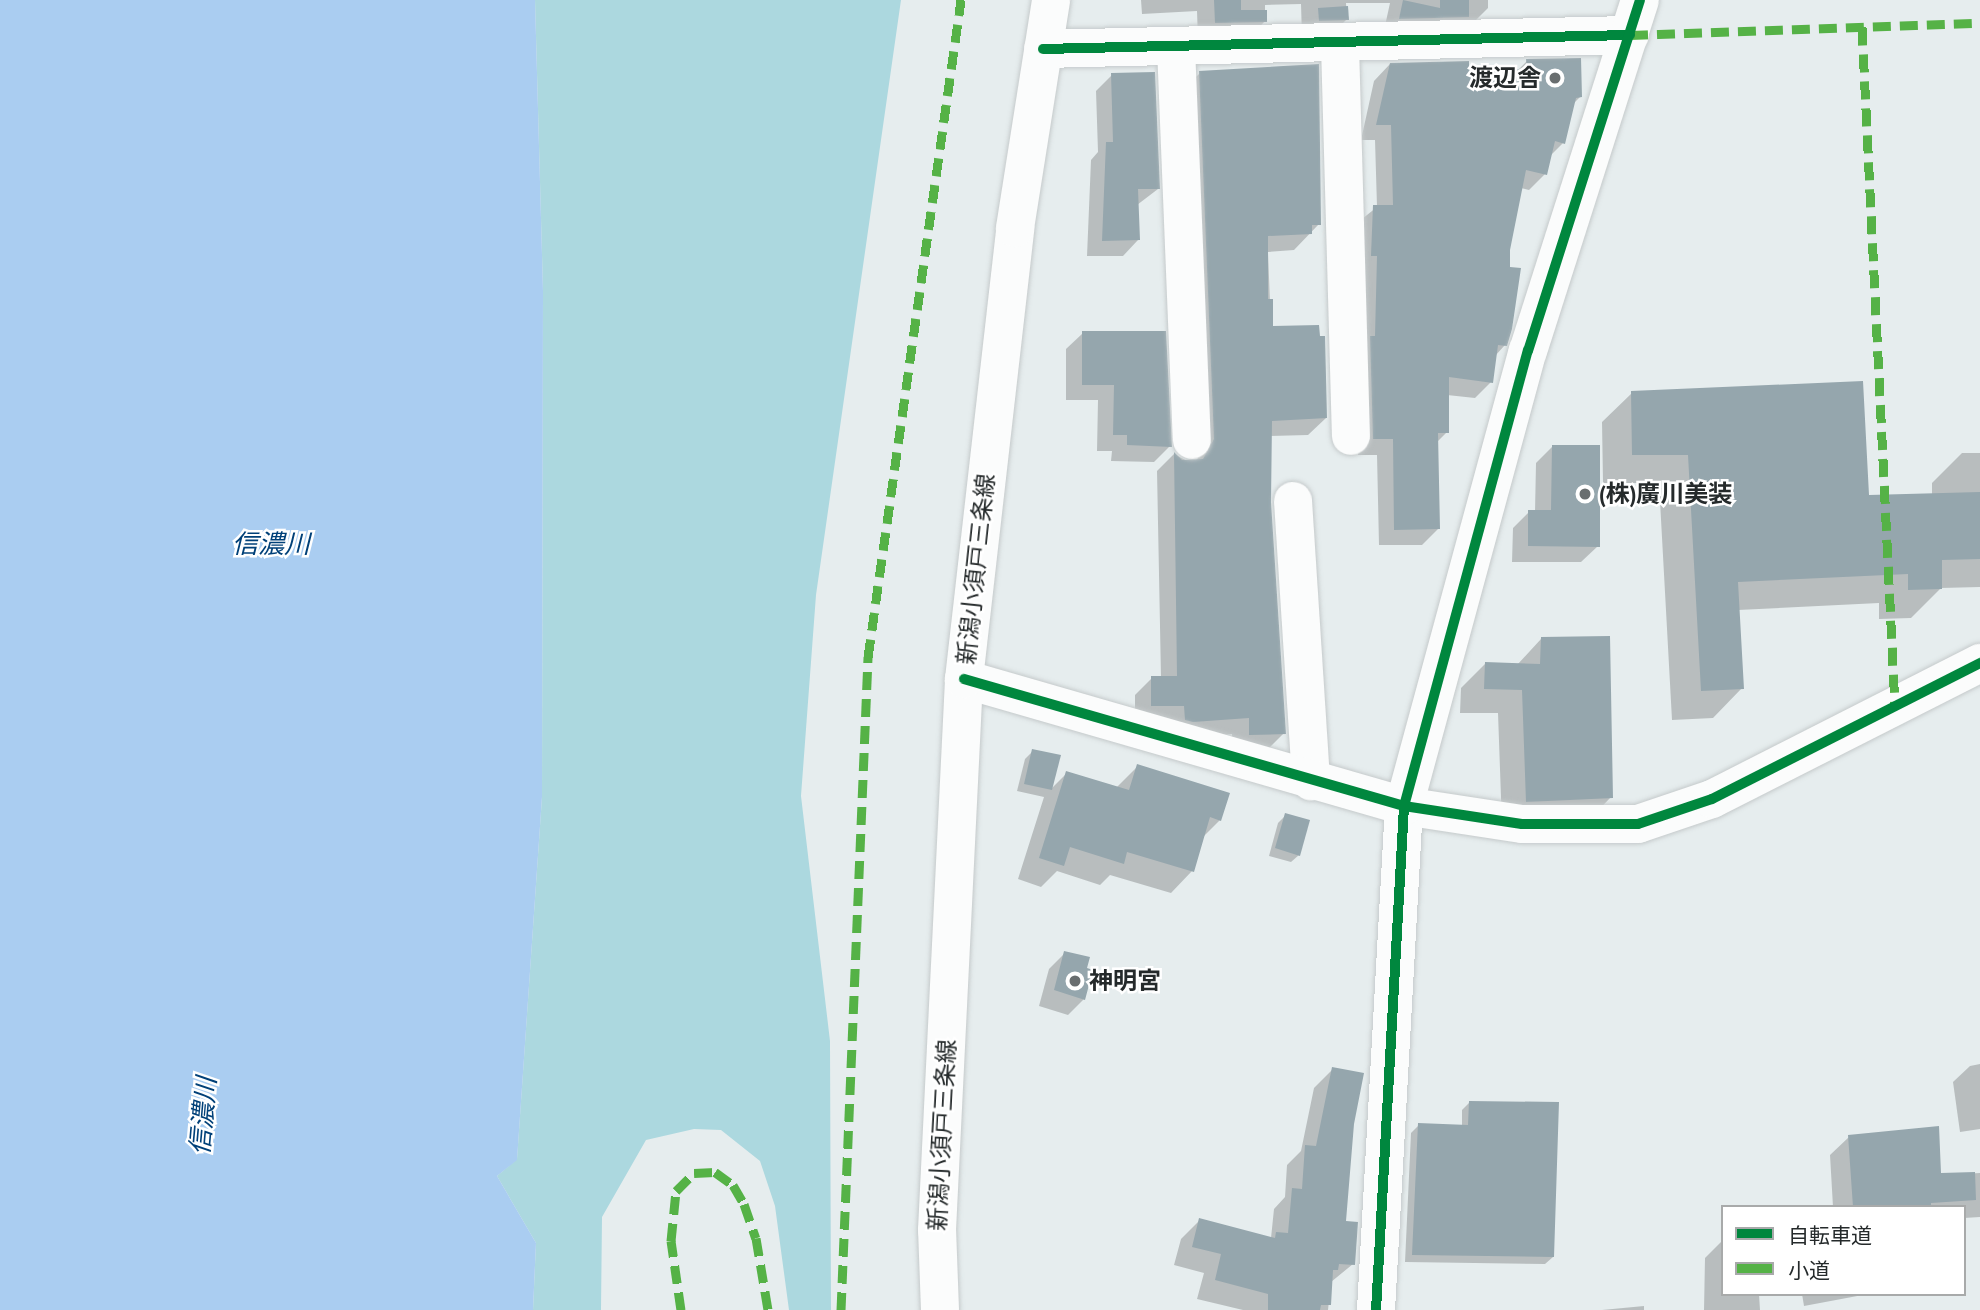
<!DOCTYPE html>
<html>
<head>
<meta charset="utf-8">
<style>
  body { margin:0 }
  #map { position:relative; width:1980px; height:1310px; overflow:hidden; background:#e6edee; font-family:"PT Sans Narrow","Noto Sans JP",sans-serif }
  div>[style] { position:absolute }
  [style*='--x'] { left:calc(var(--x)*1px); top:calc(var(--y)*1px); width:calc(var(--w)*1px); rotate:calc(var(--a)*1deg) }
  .green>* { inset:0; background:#acd8df }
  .water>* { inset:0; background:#aacdf1 }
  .shadow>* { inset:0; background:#0003 }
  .building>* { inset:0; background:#95a6ad }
  .roads { filter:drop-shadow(0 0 2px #c5cacb) drop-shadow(0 0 2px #c5cacb) }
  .minor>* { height:38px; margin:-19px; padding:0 19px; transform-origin:19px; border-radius:19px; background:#fbfcfc }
  .major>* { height:38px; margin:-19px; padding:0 19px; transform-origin:19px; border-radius:19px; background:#fbfcfc }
  .quiet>* { height:9px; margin-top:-4.5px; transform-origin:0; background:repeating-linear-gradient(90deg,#55b246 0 18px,transparent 0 27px) }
  .cycleway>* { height:10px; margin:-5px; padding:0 5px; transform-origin:5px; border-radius:5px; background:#00873e }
  .dots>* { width:19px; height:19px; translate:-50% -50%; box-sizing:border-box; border:4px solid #fff; border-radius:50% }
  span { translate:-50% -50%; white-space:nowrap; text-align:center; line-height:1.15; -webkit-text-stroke:5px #fff; paint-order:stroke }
  .poi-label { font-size:24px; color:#252a2b; font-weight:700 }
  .right { translate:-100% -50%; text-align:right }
  .left { translate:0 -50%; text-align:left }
  .street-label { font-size:24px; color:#252a2b }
  .water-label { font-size:26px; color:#004078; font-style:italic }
  .legend { position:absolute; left:1721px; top:1205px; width:245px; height:91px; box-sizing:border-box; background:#fff; border:2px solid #a8aaaa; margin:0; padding:9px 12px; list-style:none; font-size:21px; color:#252a2b }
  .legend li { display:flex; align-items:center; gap:14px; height:35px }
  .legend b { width:35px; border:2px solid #a8aaaa }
</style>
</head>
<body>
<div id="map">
  <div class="green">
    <i style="clip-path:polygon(535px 0,901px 0,816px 595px,801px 796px,830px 1041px,831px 1310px,789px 1310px,775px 1206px,760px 1161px,721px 1130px,694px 1129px,646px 1140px,602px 1217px,601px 1310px,533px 1310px,536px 1243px,497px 1176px,517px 1159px,542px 797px,543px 291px)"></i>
  </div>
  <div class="water">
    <i style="clip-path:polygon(0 0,535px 0,543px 291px,542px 797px,517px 1160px,497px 1176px,536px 1243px,533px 1310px,0 1310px)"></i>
  </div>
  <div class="shadow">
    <i style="clip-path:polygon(1141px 0,1488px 0,1488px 8px,1470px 26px,1383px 35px,1390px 3px,1346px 3px,1347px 19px,1329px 37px,1302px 37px,1301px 4px,1265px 5px,1265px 21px,1248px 39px,1198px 40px,1197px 11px,1142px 14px)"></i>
    <i style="clip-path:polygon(1527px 61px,1580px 97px,1572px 105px,1563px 143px,1549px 157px,1545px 174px,1529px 190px,1521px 188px,1508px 250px,1505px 345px,1495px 356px,1491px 382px,1475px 398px,1447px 395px,1447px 432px,1436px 443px,1438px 529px,1422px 545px,1379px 545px,1377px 455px,1358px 455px,1355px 354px,1357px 223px,1377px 207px,1375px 140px,1361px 140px,1374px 81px,1390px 64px,1517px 71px)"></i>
    <i style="clip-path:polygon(1200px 73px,1319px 224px,1294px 250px,1268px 252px,1271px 328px,1326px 418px,1308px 435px,1270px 436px,1269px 502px,1284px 733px,1267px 750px,1233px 751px,1232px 734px,1175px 739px,1135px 722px,1135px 695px,1152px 678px,1161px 678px,1157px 471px,1174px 454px,1193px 464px,1198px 458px,1183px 90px)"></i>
    <i style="clip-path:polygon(1112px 75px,1158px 189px,1137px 205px,1138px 240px,1123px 256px,1087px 256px,1091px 160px,1098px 152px,1096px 91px)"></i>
    <i style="clip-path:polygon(1083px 333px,1170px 446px,1154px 462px,1111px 461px,1112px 451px,1097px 451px,1098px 400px,1066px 400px,1066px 349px)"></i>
    <i style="clip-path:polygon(1632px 393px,1868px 497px,1932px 495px,1932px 483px,1962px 453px,1980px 453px,1980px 587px,1941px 588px,1911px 618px,1879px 619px,1879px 603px,1738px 610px,1742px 688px,1713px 718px,1672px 720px,1659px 483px,1603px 483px,1602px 422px)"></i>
    <i style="clip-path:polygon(1552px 447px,1598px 546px,1581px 562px,1512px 562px,1513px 528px,1529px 512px,1535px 512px,1536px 463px)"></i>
    <i style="clip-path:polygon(1541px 639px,1611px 797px,1587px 822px,1502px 826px,1498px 713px,1460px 713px,1461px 688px,1485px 664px,1517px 665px)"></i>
    <i style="clip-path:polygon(1033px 751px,1051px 789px,1067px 773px,1116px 788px,1138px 766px,1220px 820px,1203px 837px,1192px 871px,1171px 893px,1110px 875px,1100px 885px,1057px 871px,1041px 887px,1018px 879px,1044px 797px,1017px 791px,1025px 759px)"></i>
    <i style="clip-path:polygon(1286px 815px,1299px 855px,1291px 862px,1269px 856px,1278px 823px)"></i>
    <i style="clip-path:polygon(1065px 953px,1084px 999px,1068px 1015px,1039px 1006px,1049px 969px)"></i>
    <i style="clip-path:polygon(1980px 1064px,1980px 1129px,1960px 1132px,1953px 1082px,1970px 1066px)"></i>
    <i style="clip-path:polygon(1333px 1069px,1352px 1124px,1344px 1222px,1353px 1264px,1331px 1282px,1328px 1310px,1243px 1310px,1197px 1299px,1204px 1273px,1174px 1265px,1181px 1239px,1200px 1220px,1271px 1238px,1274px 1209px,1285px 1197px,1287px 1165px,1301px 1151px,1314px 1088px)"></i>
    <i style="clip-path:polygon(1470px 1102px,1553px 1257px,1545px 1264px,1405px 1262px,1411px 1133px,1419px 1125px,1462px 1127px,1462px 1110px)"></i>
    <i style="clip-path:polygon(1849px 1137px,1939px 1175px,1980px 1173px,1980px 1217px,1964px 1218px,1964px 1207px,1833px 1207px,1830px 1155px)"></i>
    <i style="clip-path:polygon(1723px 1240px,1723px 1294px,1759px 1294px,1760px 1310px,1704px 1310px,1705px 1258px)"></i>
    <i style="clip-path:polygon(1802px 1294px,1868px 1294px,1804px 1306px)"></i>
    <i style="clip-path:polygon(1644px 1306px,1644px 1310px,1602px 1310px)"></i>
  </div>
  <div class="building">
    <i style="clip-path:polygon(1214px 0,1241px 0,1241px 10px,1267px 10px,1267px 22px,1215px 23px)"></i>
    <i style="clip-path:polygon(1403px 0,1440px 8px,1440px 0,1469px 0,1469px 17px,1399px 19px)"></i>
    <i style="clip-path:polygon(1348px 6px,1349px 20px,1319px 21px,1318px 8px)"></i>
    <i style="clip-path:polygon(1581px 58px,1582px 97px,1576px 98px,1565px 144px,1555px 141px,1547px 175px,1526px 170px,1510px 250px,1510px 267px,1521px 268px,1512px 329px,1507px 346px,1498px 345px,1493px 383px,1449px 377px,1449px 433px,1438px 433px,1440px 529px,1394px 530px,1393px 439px,1373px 439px,1370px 336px,1375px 336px,1377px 256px,1371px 256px,1373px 205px,1393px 205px,1391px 125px,1376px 125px,1390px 63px,1469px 61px,1469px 67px,1527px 70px,1526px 59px)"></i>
    <i style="clip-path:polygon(1319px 64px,1321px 225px,1312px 225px,1312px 234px,1268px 236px,1268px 299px,1273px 299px,1273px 326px,1319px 325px,1320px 336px,1325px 336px,1327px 418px,1272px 421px,1271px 502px,1286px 734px,1249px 735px,1249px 718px,1193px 722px,1185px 720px,1184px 706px,1151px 706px,1151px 676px,1177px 676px,1174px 452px,1182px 460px,1203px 459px,1214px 439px,1199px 71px)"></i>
    <i style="clip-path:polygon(1155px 72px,1160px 189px,1138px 189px,1140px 240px,1102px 241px,1106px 142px,1113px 142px,1111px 73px)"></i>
    <i style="clip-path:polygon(1082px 331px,1166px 331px,1172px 447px,1127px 445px,1127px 435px,1113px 435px,1114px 385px,1082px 385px)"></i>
    <i style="clip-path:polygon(1863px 381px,1869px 495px,1980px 492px,1980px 559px,1942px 560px,1942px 589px,1908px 590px,1908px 574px,1738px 582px,1744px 689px,1701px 691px,1688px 455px,1632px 455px,1631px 391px)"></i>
    <i style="clip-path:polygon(1552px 445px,1600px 445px,1600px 547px,1528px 546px,1528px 510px,1551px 510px)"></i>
    <i style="clip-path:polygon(1610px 636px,1613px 798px,1526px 802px,1522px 690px,1484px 689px,1485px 662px,1540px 664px,1541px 637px)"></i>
    <i style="clip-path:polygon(1032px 749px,1061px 755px,1052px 790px,1024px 784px)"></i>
    <i style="clip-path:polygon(1137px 764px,1230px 793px,1221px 821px,1210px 817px,1194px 872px,1127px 852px,1124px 864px,1070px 847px,1064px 866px,1039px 858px,1066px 771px,1129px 790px)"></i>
    <i style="clip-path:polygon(1285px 813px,1310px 820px,1300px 856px,1275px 848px)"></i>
    <i style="clip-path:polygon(1064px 951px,1090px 957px,1087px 968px,1093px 970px,1085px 1000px,1054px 990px)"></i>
    <i style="clip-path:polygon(1332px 1067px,1364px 1073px,1354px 1124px,1346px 1221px,1358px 1222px,1355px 1265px,1339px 1264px,1338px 1270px,1333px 1270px,1331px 1305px,1321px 1305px,1320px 1310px,1268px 1310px,1268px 1294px,1215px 1280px,1221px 1254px,1192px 1247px,1199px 1218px,1275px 1238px,1276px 1232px,1288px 1233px,1292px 1188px,1302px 1189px,1305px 1145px,1316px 1146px)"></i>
    <i style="clip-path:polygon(1469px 1101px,1559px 1102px,1554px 1257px,1412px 1255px,1418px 1123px,1468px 1125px)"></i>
    <i style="clip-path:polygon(1939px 1126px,1941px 1173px,1975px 1172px,1976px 1200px,1931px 1203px,1931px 1207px,1853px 1207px,1848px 1135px)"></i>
  </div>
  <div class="roads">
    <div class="minor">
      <i style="--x:1340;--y:45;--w:391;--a:88.4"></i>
      <i style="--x:1176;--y:47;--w:393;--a:87.7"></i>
      <i style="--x:1043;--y:49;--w:587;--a:-1.37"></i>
      <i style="--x:1293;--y:501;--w:281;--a:86.3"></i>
      <i style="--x:964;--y:679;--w:458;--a:16.1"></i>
      <i style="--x:1404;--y:806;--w:119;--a:8.7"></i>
      <i style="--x:1522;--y:824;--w:116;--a:0"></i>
      <i style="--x:1638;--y:824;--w:78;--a:-18.7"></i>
      <i style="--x:1712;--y:799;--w:301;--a:-26.9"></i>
      <i style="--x:1376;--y:1310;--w:505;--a:-86.82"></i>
      <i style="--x:1404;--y:806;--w:472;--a:-74.8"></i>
      <i style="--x:1528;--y:351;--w:368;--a:-72.3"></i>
    </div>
    <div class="major">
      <i style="--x:940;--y:1310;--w:80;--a:-92.1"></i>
      <i style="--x:937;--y:1230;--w:552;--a:-87.19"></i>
      <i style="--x:964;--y:679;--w:454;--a:-83.5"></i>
      <i style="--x:1015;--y:228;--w:231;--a:-81"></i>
    </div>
  </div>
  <div class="quiet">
    <i style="--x:1862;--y:27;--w:680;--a:87.22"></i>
    <i style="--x:1630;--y:35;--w:350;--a:-2"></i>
    <i style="--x:681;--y:1310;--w:70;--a:-98.2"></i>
    <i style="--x:671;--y:1241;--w:50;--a:-84.3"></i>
    <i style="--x:676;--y:1191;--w:25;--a:-45"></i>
    <i style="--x:694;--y:1173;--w:21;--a:-3"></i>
    <i style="--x:715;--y:1172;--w:22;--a:36"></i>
    <i style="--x:733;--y:1185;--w:22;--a:60"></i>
    <i style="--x:744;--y:1204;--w:36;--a:71"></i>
    <i style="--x:756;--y:1238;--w:73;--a:80.5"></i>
    <i style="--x:841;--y:1310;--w:654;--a:-87.63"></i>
    <i style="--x:868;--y:657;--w:664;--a:-81.94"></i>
  </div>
  <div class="cycleway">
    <i style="--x:1043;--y:49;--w:587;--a:-1.37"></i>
    <i style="--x:964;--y:679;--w:458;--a:16.1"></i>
    <i style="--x:1404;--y:806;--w:119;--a:8.7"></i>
    <i style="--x:1522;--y:824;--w:116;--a:0"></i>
    <i style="--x:1638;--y:824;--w:78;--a:-18.7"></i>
    <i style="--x:1712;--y:799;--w:301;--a:-26.9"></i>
    <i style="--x:1376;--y:1310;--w:505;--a:-86.82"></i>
    <i style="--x:1404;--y:806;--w:472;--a:-74.8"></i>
    <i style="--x:1528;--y:351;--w:368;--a:-72.3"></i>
  </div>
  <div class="dots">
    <i style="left:1555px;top:78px;background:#696e6f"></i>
    <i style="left:1585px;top:494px;background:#696e6f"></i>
    <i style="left:1075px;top:981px;background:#696e6f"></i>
  </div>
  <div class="poi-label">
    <span class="right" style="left:1541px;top:78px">渡辺舎</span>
    <span class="left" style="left:1599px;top:494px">(株)廣川美装</span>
    <span class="left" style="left:1089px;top:981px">神明宮</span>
  </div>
  <div class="street-label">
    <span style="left:976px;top:569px;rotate:-84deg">新潟小須戸三条線</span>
    <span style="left:942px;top:1135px;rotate:-87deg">新潟小須戸三条線</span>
  </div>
  <div class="water-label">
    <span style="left:271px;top:544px">信濃川</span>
    <span style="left:203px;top:1116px;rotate:-85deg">信濃川</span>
  </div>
  <ul class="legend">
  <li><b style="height:9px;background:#00873e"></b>自転車道</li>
  <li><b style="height:9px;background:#55b246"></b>小道</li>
  </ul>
</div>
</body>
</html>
